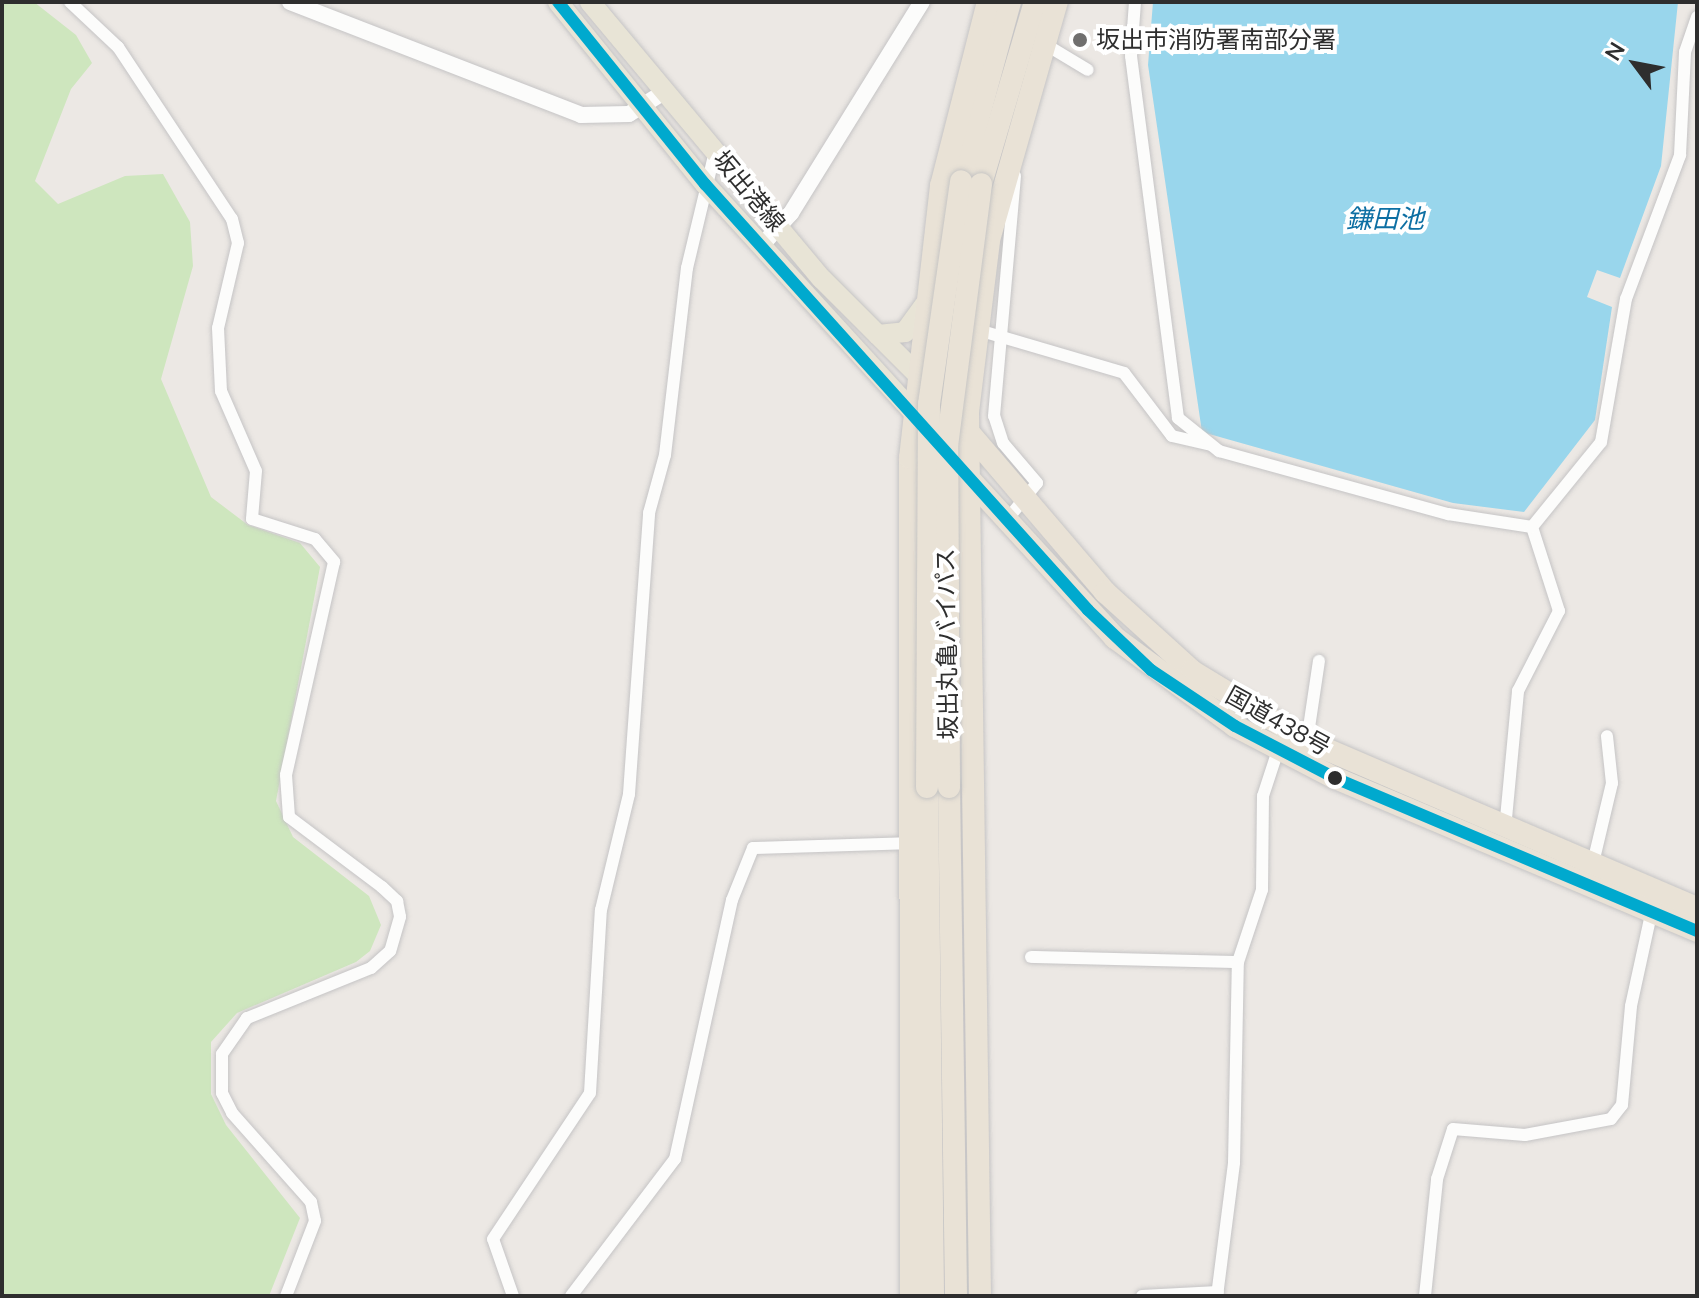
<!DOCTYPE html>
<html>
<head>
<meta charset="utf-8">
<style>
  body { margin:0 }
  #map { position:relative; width:1699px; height:1298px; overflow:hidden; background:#ece8e4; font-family:Mulish,"Noto Sans JP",sans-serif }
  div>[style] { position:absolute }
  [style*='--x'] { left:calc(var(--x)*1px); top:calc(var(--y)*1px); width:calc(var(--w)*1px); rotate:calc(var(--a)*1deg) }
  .green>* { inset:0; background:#cee6be }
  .water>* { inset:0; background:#99d6ec }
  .roads { filter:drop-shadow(0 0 2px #c5c4c5) drop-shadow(0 0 2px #c5c4c5) }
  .minor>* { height:12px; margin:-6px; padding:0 6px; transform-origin:6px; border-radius:6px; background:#fcfcfb }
  .tertiary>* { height:16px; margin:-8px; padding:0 8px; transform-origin:8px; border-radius:8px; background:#fcfcfb }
  .primary>* { height:20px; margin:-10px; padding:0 10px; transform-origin:10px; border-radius:10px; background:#e8e4d6 }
  .trunk>* { height:22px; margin:-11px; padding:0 11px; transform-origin:11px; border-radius:11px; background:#e9e2d6 }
  .bridges { filter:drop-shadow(0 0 2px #c6c5c4) drop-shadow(0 0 2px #c6c5c4) }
  .trunk-bridge>* { height:22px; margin:-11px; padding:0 11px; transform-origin:11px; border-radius:11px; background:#e9e2d6 }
  .bus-1>* { height:12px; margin:-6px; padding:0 6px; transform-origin:6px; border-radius:6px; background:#00a9ce }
  .dots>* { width:22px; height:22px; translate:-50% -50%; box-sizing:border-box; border:4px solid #fff; border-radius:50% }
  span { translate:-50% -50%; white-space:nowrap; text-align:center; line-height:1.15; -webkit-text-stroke:8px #fff; paint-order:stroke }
  .poi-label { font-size:24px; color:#2e2e2e }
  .left { translate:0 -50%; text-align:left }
  .street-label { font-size:24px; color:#2e2e2e }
  .water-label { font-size:26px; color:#0d6fa3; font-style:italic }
  .frame { position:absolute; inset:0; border:4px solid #2e2e2e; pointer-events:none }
  .north { position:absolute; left:1595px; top:24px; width:80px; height:80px; -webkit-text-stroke:6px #fff; paint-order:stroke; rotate:302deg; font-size:22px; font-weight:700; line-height:32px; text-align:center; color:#2e2e2e }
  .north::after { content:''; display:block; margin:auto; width:28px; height:36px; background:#2e2e2e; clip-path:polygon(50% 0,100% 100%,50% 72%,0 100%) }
</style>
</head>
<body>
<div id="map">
  <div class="green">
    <i style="clip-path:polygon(2px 2px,34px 2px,76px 35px,92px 63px,71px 89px,35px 181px,58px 204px,125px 176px,163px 174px,190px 222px,193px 266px,161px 379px,211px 497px,248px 525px,300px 543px,320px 567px,276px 801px,293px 837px,369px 896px,381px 925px,370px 951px,356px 962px,237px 1013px,211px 1042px,211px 1094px,226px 1125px,300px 1218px,269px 1296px,2px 1296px)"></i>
  </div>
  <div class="water">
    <i style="clip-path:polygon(1153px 2px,1678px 2px,1661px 166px,1620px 278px,1597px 270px,1587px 297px,1612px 307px,1595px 420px,1524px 512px,1453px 503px,1202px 432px,1148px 65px)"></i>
  </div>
  <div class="roads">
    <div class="minor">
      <i style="--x:70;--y:2;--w:66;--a:43.2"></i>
      <i style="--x:118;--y:47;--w:206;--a:56.5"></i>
      <i style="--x:232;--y:219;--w:25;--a:76"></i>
      <i style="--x:238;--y:243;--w:87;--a:103.2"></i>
      <i style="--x:218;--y:328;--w:63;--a:87.3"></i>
      <i style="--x:221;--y:391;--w:87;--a:66.4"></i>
      <i style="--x:256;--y:471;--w:48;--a:94.8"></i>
      <i style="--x:252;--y:519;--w:66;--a:17.6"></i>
      <i style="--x:315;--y:539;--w:30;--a:50"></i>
      <i style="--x:334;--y:562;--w:218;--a:102.7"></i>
      <i style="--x:286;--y:775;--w:42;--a:85.9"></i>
      <i style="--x:289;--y:817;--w:116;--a:37"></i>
      <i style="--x:382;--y:887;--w:21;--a:43"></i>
      <i style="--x:397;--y:901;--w:16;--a:79"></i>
      <i style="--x:400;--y:917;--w:35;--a:106"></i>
      <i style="--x:390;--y:951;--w:25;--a:138"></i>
      <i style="--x:371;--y:968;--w:134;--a:158"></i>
      <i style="--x:247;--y:1018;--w:44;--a:124.8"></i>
      <i style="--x:222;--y:1054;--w:39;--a:90"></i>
      <i style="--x:222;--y:1093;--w:22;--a:63"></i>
      <i style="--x:232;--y:1113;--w:119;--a:48.4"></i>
      <i style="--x:311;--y:1202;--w:19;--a:78"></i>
      <i style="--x:315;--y:1221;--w:80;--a:111.1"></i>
      <i style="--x:1135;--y:2;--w:54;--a:94.2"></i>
      <i style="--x:1131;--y:56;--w:365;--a:82.6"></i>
      <i style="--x:1178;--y:418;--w:53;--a:38.8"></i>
      <i style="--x:1219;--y:451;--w:238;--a:15.4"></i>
      <i style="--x:1448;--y:514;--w:85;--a:8.8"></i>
      <i style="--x:1043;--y:43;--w:52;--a:31"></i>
      <i style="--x:978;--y:330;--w:152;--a:16.4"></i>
      <i style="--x:1124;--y:373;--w:79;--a:52.7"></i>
      <i style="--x:1172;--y:436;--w:39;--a:13"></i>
      <i style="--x:1006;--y:521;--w:49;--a:-50.8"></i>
      <i style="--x:1037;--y:483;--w:52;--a:-130.4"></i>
      <i style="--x:1003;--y:443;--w:28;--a:-108"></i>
      <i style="--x:994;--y:416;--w:241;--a:-85"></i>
      <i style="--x:1307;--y:741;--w:81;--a:-81.5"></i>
      <i style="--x:1505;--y:829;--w:139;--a:-84.6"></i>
      <i style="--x:1518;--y:691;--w:90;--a:-62.9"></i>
      <i style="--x:1559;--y:611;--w:88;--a:-107.8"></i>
      <i style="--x:1532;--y:527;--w:109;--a:-50.9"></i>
      <i style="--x:1601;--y:442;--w:145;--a:-80.1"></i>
      <i style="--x:1626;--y:299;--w:154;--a:-69.4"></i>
      <i style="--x:1680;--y:155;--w:103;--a:-87.2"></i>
      <i style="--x:1685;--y:52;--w:37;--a:-71"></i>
      <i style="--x:1593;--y:863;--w:82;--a:-76.6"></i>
      <i style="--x:1612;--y:783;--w:47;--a:-96.1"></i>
      <i style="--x:1031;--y:957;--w:207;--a:1.4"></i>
      <i style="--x:513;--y:1296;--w:60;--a:-109.3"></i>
      <i style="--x:493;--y:1239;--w:175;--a:-56.4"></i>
      <i style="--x:590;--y:1093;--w:183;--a:-86.6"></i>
      <i style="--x:601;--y:910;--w:119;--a:-76.4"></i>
      <i style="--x:629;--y:794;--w:282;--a:-85.9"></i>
      <i style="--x:649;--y:513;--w:60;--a:-74.6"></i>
      <i style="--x:665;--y:455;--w:188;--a:-83.3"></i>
      <i style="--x:687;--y:268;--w:120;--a:-76.5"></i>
      <i style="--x:571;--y:1296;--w:172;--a:-52.8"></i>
      <i style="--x:675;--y:1159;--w:265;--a:-77.6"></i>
      <i style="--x:732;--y:900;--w:56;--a:-68"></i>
      <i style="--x:753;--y:848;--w:155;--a:-1.8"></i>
      <i style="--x:1142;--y:1296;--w:76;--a:-3"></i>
      <i style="--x:1217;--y:1296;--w:134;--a:-82.7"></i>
      <i style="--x:1234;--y:1163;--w:201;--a:-88.9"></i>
      <i style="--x:1238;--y:962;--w:76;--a:-71.6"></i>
      <i style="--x:1262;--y:890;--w:94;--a:-89.4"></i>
      <i style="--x:1263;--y:796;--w:48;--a:-71.9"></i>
      <i style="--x:1425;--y:1296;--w:118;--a:-84.1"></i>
      <i style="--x:1437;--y:1179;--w:52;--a:-72.3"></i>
      <i style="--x:1453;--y:1129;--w:72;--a:4.8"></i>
      <i style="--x:1525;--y:1135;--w:87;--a:-10.5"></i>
      <i style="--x:1611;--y:1119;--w:18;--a:-52"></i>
      <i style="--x:1622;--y:1105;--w:99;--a:-84.8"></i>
      <i style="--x:1631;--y:1006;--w:98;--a:-77.7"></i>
    </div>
    <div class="tertiary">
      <i style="--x:290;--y:2;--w:312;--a:21.2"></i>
      <i style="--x:581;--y:115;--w:48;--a:-1.2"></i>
      <i style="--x:629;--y:114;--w:41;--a:-32.2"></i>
      <i style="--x:763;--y:244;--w:42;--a:-47.9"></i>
      <i style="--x:791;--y:213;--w:248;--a:-58.2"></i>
    </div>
    <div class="primary">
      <i style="--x:558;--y:2;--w:234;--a:51.1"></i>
      <i style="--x:705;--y:184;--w:310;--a:47.6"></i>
      <i style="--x:590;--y:2;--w:361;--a:50.1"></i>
      <i style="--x:822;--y:279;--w:133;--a:45"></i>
      <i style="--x:878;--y:335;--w:27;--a:-6"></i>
      <i style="--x:905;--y:332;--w:34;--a:-54"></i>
    </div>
    <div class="trunk">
      <i style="--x:961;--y:181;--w:186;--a:-74.7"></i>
      <i style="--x:981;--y:184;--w:190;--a:-73.5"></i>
      <i style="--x:965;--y:428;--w:216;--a:49.5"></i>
      <i style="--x:1105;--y:592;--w:118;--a:42.2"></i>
      <i style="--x:1192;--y:671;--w:135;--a:31.3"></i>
      <i style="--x:1307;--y:741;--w:424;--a:23.2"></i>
      <i style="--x:964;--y:473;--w:224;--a:47.5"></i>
      <i style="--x:1115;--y:638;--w:149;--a:36.3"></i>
      <i style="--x:1235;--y:726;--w:113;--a:27.5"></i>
      <i style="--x:1335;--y:778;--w:393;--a:22.9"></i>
      <i style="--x:927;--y:787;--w:509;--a:89.32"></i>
      <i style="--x:949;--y:787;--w:509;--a:89.21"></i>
      <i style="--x:911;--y:1296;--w:838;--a:-90.07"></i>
      <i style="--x:910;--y:458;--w:274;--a:-83.5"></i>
      <i style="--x:941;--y:186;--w:190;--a:-75.7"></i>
      <i style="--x:980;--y:1296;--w:884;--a:-90.78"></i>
      <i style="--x:968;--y:412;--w:173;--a:-83"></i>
      <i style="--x:989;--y:240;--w:248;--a:-74.1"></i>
    </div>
  </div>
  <div class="bridges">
    <div class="trunk-bridge">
      <i style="--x:927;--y:787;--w:383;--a:-89.7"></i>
      <i style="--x:929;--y:404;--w:225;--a:-81.8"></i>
      <i style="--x:949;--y:787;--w:341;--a:-90.3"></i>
      <i style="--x:947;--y:446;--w:264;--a:-82.6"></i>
    </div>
  </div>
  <div class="bus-1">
    <i style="--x:558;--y:2;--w:234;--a:51.1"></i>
    <i style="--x:705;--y:184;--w:573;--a:48.04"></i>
    <i style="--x:1088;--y:610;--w:87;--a:43.6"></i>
    <i style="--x:1151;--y:670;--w:101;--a:33.7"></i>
    <i style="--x:1235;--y:726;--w:113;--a:27.5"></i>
    <i style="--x:1335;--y:778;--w:393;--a:22.9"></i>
  </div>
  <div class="dots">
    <i style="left:1080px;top:40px;background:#706f6e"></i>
    <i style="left:1335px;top:778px;background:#2e2e2e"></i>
  </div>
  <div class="poi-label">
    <span class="left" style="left:1096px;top:40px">坂出市消防署南部分署</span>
  </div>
  <div class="street-label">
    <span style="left:749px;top:191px;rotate:50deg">坂出港線</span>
    <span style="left:947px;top:644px;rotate:-91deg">坂出丸亀バイパス</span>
    <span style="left:1278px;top:721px;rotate:29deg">国道438号</span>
  </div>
  <div class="water-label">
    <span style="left:1385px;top:219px">鎌田池</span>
  </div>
  <div class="frame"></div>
  <div class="north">N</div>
</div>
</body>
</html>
